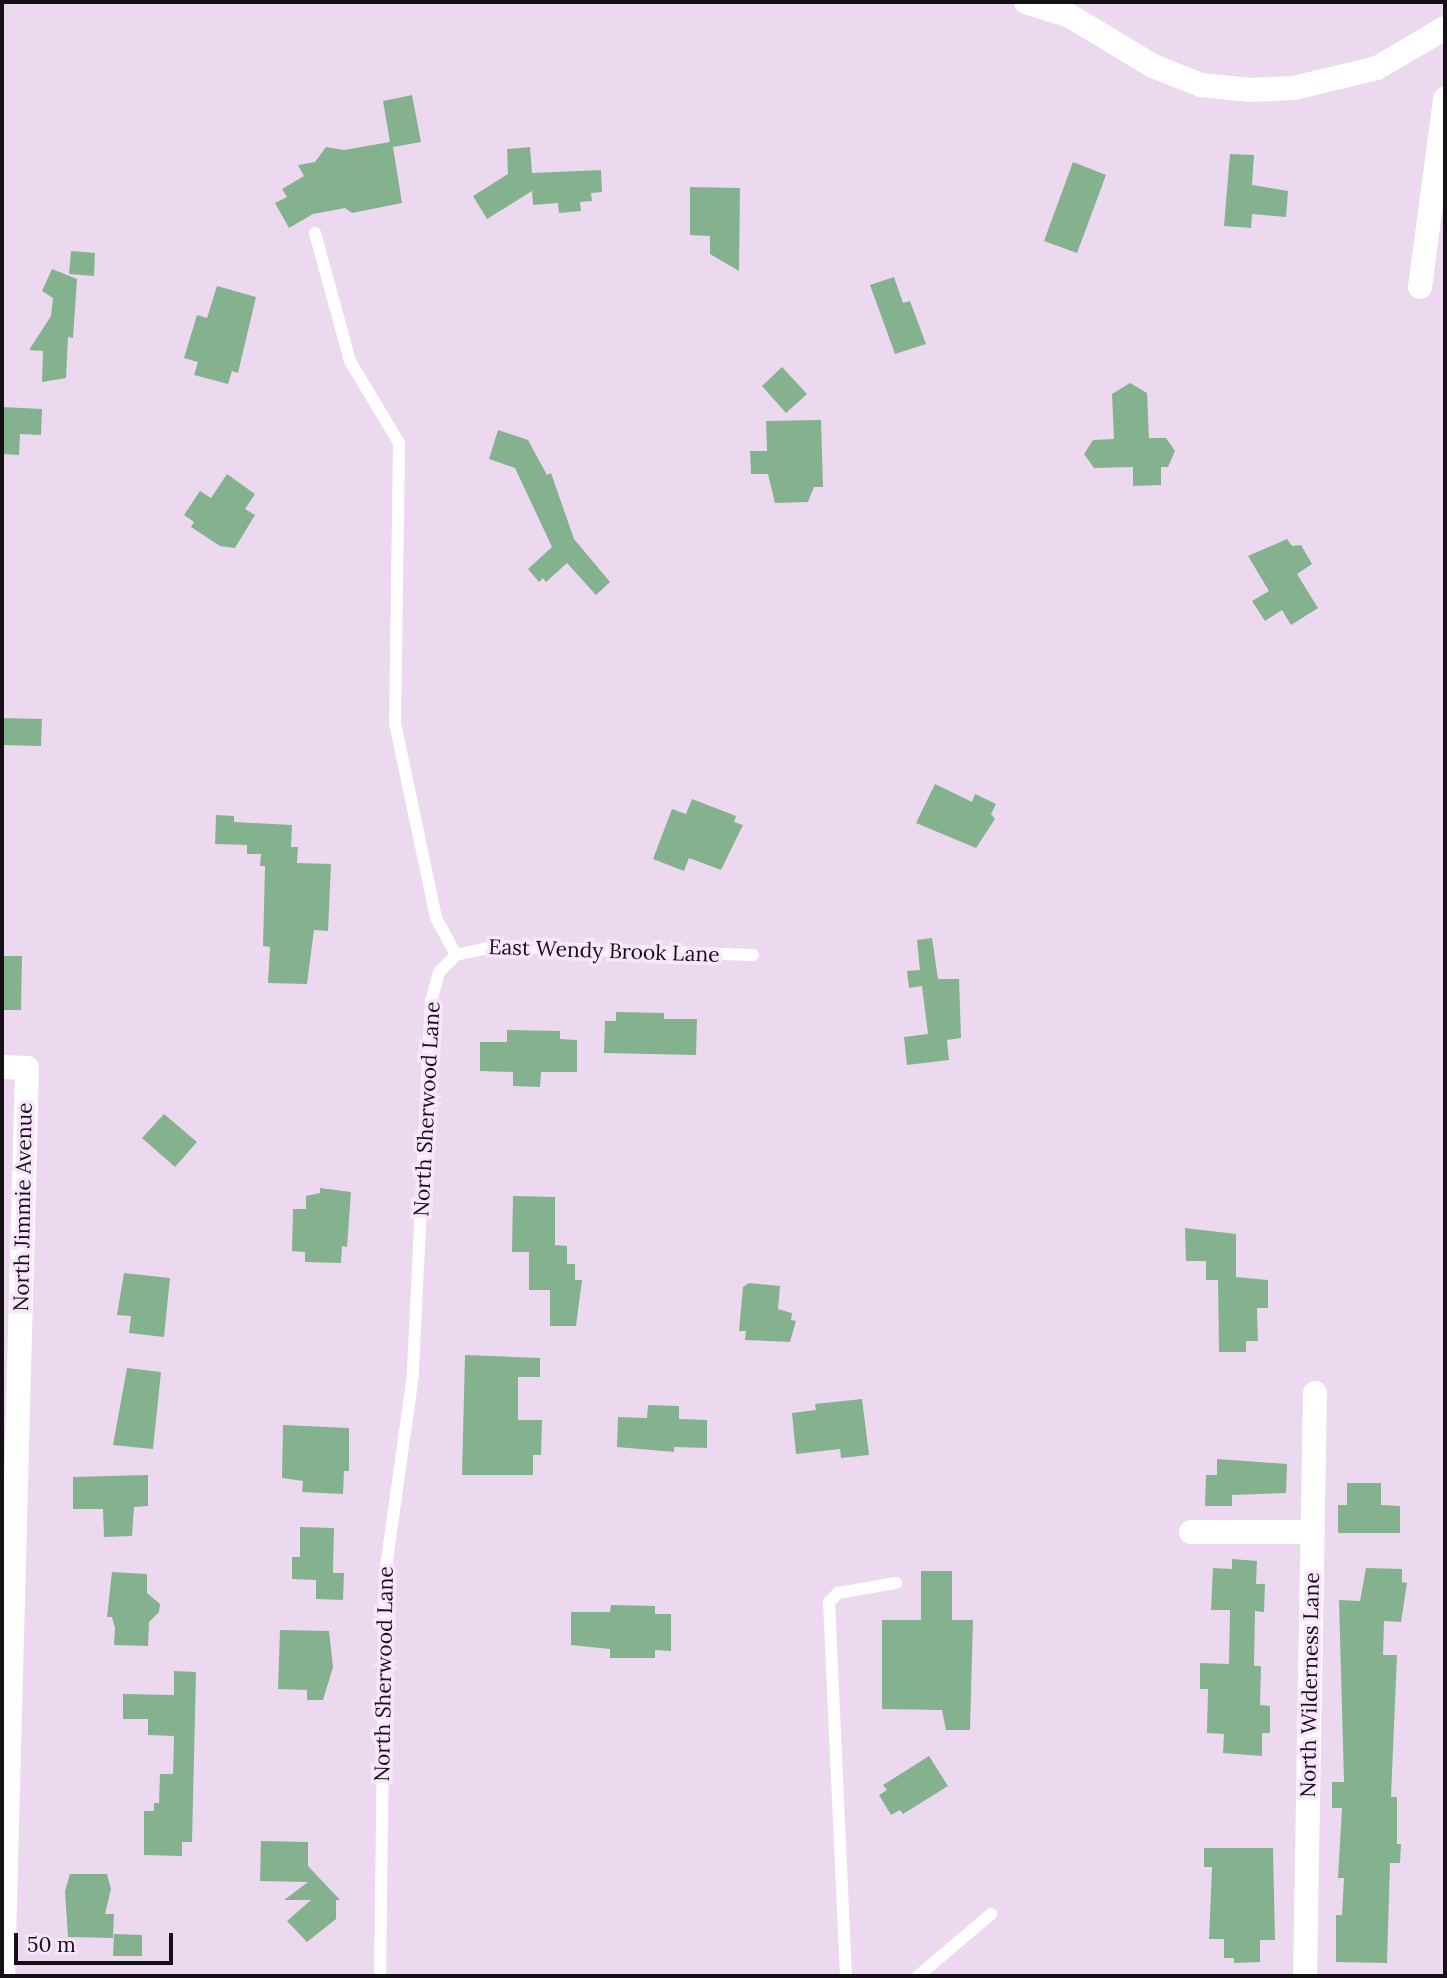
<!DOCTYPE html>
<html>
<head>
<meta charset="utf-8">
<style>
  body { margin:0 }
  #map { position:relative; width:1447px; height:1978px; overflow:hidden; background:#ecd9ef; font-family:Lora,serif }
  div>[style] { position:absolute }
  [style*='--x'] { left:calc(var(--x)*1px); top:calc(var(--y)*1px); width:calc(var(--w)*1px); rotate:calc(var(--a)*1deg) }
  .building>* { inset:0; background:#84b28f }
  .lane>* { height:12px; margin:-6px; padding:0 6px; transform-origin:6px; border-radius:6px; background:#fff }
  .street>* { height:24px; margin:-12px; padding:0 12px; transform-origin:12px; border-radius:12px; background:#fff }
  span { translate:-50% -50%; white-space:nowrap; text-align:center; line-height:1.15; -webkit-text-stroke:7px #f9e6fd; paint-order:stroke }
  .street-label { font-size:21px; color:#150f16 }
  .frame { position:absolute; inset:0; border:4px solid #150f16; pointer-events:none }
  .scale { position:absolute; left:14px; top:1933px; width:159px; height:32px; box-sizing:border-box; border:4px solid #150f16; border-top:0; padding-left:9px; font-size:21px; line-height:24px; white-space:nowrap; color:#150f16; -webkit-text-stroke:5px #f9e6fd; paint-order:stroke }
</style>
</head>
<body>
<div id="map">
  <div class="building">
    <i style="clip-path:polygon(412px 95px,421px 142px,393px 147px,402px 203px,352px 213px,345px 208px,313px 214px,289px 228px,275px 203px,287px 197px,282px 189px,304px 176px,298px 165px,315px 162px,326px 147px,344px 150px,390px 142px,383px 101px)"></i>
    <i style="clip-path:polygon(530px 147px,532px 173px,601px 170px,602px 192px,591px 193px,592px 201px,580px 202px,581px 211px,559px 213px,558px 203px,533px 205px,532px 191px,487px 219px,473px 196px,508px 174px,507px 149px)"></i>
    <i style="clip-path:polygon(1230px 154px,1254px 155px,1252px 185px,1288px 191px,1286px 217px,1252px 214px,1251px 228px,1224px 226px)"></i>
    <i style="clip-path:polygon(1073px 162px,1106px 175px,1077px 253px,1044px 241px)"></i>
    <i style="clip-path:polygon(690px 187px,740px 188px,739px 271px,710px 254px,710px 236px,690px 235px)"></i>
    <i style="clip-path:polygon(71px 251px,95px 253px,94px 276px,69px 274px)"></i>
    <i style="clip-path:polygon(52px 269px,77px 279px,73px 338px,68px 337px,66px 378px,42px 382px,43px 351px,29px 350px,51px 316px,53px 298px,42px 291px)"></i>
    <i style="clip-path:polygon(894px 277px,903px 303px,910px 301px,926px 344px,895px 354px,870px 285px)"></i>
    <i style="clip-path:polygon(217px 286px,256px 297px,238px 373px,232px 371px,228px 384px,194px 375px,198px 362px,184px 358px,197px 315px,207px 318px)"></i>
    <i style="clip-path:polygon(782px 367px,807px 394px,786px 413px,762px 386px)"></i>
    <i style="clip-path:polygon(1130px 383px,1147px 393px,1149px 438px,1166px 438px,1175px 451px,1168px 467px,1161px 467px,1161px 485px,1133px 486px,1133px 467px,1094px 468px,1084px 454px,1093px 440px,1114px 439px,1112px 394px)"></i>
    <i style="clip-path:polygon(2px 407px,42px 409px,41px 435px,20px 434px,19px 455px,2px 454px)"></i>
    <i style="clip-path:polygon(821px 420px,823px 487px,814px 487px,808px 502px,775px 503px,768px 474px,751px 474px,750px 451px,767px 451px,766px 421px)"></i>
    <i style="clip-path:polygon(498px 430px,528px 440px,547px 475px,551px 473px,574px 539px,610px 582px,596px 595px,567px 563px,546px 582px,543px 578px,539px 582px,528px 569px,552px 547px,515px 468px,489px 459px)"></i>
    <i style="clip-path:polygon(227px 474px,255px 494px,245px 509px,255px 515px,235px 548px,220px 546px,191px 527px,194px 522px,184px 515px,200px 491px,211px 498px)"></i>
    <i style="clip-path:polygon(1287px 539px,1292px 546px,1301px 545px,1312px 564px,1297px 574px,1318px 608px,1291px 625px,1282px 610px,1265px 621px,1252px 601px,1269px 591px,1248px 556px)"></i>
    <i style="clip-path:polygon(2px 718px,42px 719px,41px 746px,2px 745px)"></i>
    <i style="clip-path:polygon(935px 784px,972px 802px,975px 794px,996px 804px,991px 814px,995px 819px,976px 848px,916px 823px)"></i>
    <i style="clip-path:polygon(692px 799px,736px 816px,734px 822px,743px 825px,721px 870px,689px 858px,684px 871px,653px 859px,672px 809px,686px 814px)"></i>
    <i style="clip-path:polygon(216px 815px,234px 816px,234px 822px,292px 825px,291px 847px,298px 847px,297px 863px,331px 864px,328px 931px,314px 930px,307px 984px,268px 983px,270px 947px,263px 946px,265px 866px,260px 866px,261px 854px,247px 854px,247px 845px,215px 844px)"></i>
    <i style="clip-path:polygon(932px 938px,938px 979px,959px 979px,961px 1038px,947px 1040px,949px 1060px,907px 1065px,904px 1037px,928px 1034px,922px 986px,909px 988px,907px 971px,920px 970px,917px 940px)"></i>
    <i style="clip-path:polygon(2px 956px,22px 956px,21px 1010px,2px 1010px)"></i>
    <i style="clip-path:polygon(616px 1012px,664px 1013px,664px 1019px,697px 1019px,696px 1055px,604px 1053px,605px 1021px,616px 1021px)"></i>
    <i style="clip-path:polygon(507px 1030px,560px 1031px,560px 1039px,577px 1040px,577px 1072px,541px 1072px,540px 1087px,513px 1086px,513px 1072px,480px 1071px,480px 1042px,507px 1042px)"></i>
    <i style="clip-path:polygon(164px 1114px,197px 1142px,175px 1167px,142px 1138px)"></i>
    <i style="clip-path:polygon(320px 1188px,351px 1192px,347px 1247px,342px 1246px,341px 1263px,305px 1262px,305px 1252px,292px 1251px,293px 1209px,306px 1209px,306px 1196px,320px 1193px)"></i>
    <i style="clip-path:polygon(513px 1196px,555px 1197px,555px 1245px,567px 1246px,567px 1264px,575px 1264px,575px 1280px,582px 1280px,576px 1326px,550px 1326px,550px 1290px,529px 1290px,529px 1252px,512px 1252px)"></i>
    <i style="clip-path:polygon(1185px 1228px,1236px 1234px,1236px 1277px,1268px 1280px,1268px 1308px,1257px 1308px,1258px 1341px,1246px 1341px,1246px 1352px,1219px 1352px,1218px 1280px,1206px 1280px,1206px 1261px,1186px 1261px)"></i>
    <i style="clip-path:polygon(124px 1273px,170px 1278px,164px 1337px,129px 1333px,131px 1316px,117px 1315px)"></i>
    <i style="clip-path:polygon(749px 1283px,780px 1286px,778px 1309px,792px 1313px,791px 1320px,796px 1321px,790px 1342px,745px 1340px,746px 1331px,739px 1331px,743px 1287px)"></i>
    <i style="clip-path:polygon(465px 1355px,540px 1358px,540px 1377px,518px 1377px,518px 1420px,542px 1420px,541px 1455px,533px 1455px,533px 1475px,462px 1475px)"></i>
    <i style="clip-path:polygon(127px 1368px,161px 1372px,153px 1449px,113px 1445px)"></i>
    <i style="clip-path:polygon(862px 1399px,869px 1455px,841px 1458px,840px 1449px,796px 1454px,792px 1413px,816px 1410px,815px 1404px)"></i>
    <i style="clip-path:polygon(648px 1405px,679px 1406px,679px 1419px,707px 1420px,707px 1448px,674px 1447px,674px 1452px,617px 1447px,618px 1417px,647px 1418px)"></i>
    <i style="clip-path:polygon(283px 1425px,349px 1428px,349px 1471px,344px 1471px,343px 1494px,302px 1492px,303px 1481px,282px 1478px)"></i>
    <i style="clip-path:polygon(1217px 1459px,1287px 1464px,1286px 1493px,1232px 1495px,1232px 1506px,1205px 1506px,1206px 1475px,1217px 1475px)"></i>
    <i style="clip-path:polygon(148px 1475px,148px 1506px,134px 1507px,132px 1536px,104px 1537px,103px 1509px,73px 1509px,73px 1477px)"></i>
    <i style="clip-path:polygon(1347px 1483px,1381px 1483px,1381px 1505px,1400px 1506px,1400px 1533px,1338px 1533px,1338px 1505px,1347px 1505px)"></i>
    <i style="clip-path:polygon(300px 1527px,334px 1528px,333px 1573px,344px 1573px,343px 1600px,316px 1599px,316px 1580px,292px 1579px,292px 1557px,300px 1557px)"></i>
    <i style="clip-path:polygon(1232px 1559px,1257px 1561px,1256px 1584px,1265px 1584px,1264px 1612px,1255px 1611px,1254px 1666px,1261px 1666px,1260px 1705px,1270px 1706px,1270px 1733px,1262px 1733px,1262px 1756px,1223px 1753px,1224px 1734px,1207px 1733px,1208px 1689px,1200px 1689px,1200px 1663px,1229px 1664px,1230px 1610px,1211px 1610px,1213px 1568px,1232px 1569px)"></i>
    <i style="clip-path:polygon(1366px 1568px,1402px 1569px,1402px 1582px,1407px 1583px,1401px 1622px,1384px 1621px,1383px 1655px,1397px 1655px,1391px 1797px,1397px 1797px,1397px 1844px,1401px 1844px,1400px 1863px,1390px 1863px,1387px 1963px,1336px 1962px,1336px 1915px,1342px 1915px,1344px 1878px,1338px 1878px,1342px 1808px,1332px 1808px,1332px 1782px,1344px 1782px,1339px 1600px,1360px 1601px)"></i>
    <i style="clip-path:polygon(921px 1571px,952px 1571px,952px 1620px,973px 1620px,970px 1730px,946px 1730px,942px 1710px,882px 1709px,882px 1620px,921px 1620px)"></i>
    <i style="clip-path:polygon(112px 1572px,147px 1574px,147px 1593px,160px 1604px,159px 1612px,149px 1622px,148px 1646px,114px 1645px,115px 1628px,112px 1617px,107px 1617px)"></i>
    <i style="clip-path:polygon(611px 1605px,655px 1606px,655px 1614px,671px 1614px,671px 1651px,655px 1650px,655px 1658px,610px 1658px,610px 1649px,571px 1645px,571px 1612px,610px 1612px)"></i>
    <i style="clip-path:polygon(280px 1630px,329px 1631px,333px 1667px,323px 1700px,307px 1700px,307px 1690px,278px 1689px)"></i>
    <i style="clip-path:polygon(174px 1671px,196px 1672px,192px 1842px,182px 1842px,182px 1856px,144px 1855px,144px 1811px,154px 1811px,154px 1803px,159px 1803px,160px 1774px,173px 1774px,174px 1736px,148px 1735px,148px 1719px,123px 1719px,123px 1694px,174px 1695px)"></i>
    <i style="clip-path:polygon(929px 1756px,948px 1786px,903px 1814px,900px 1810px,891px 1815px,879px 1795px,887px 1790px,883px 1785px)"></i>
    <i style="clip-path:polygon(261px 1841px,308px 1842px,308px 1866px,340px 1900px,336px 1900px,336px 1919px,307px 1942px,287px 1921px,311px 1900px,284px 1900px,308px 1882px,260px 1881px)"></i>
    <i style="clip-path:polygon(1204px 1848px,1273px 1848px,1275px 1940px,1260px 1940px,1260px 1962px,1234px 1963px,1234px 1958px,1224px 1958px,1224px 1939px,1209px 1939px,1212px 1867px,1204px 1867px)"></i>
    <i style="clip-path:polygon(70px 1874px,107px 1874px,111px 1889px,105px 1914px,114px 1914px,113px 1938px,68px 1937px,65px 1891px)"></i>
    <i style="clip-path:polygon(114px 1934px,142px 1935px,142px 1956px,113px 1956px)"></i>
  </div>
  <div class="lane">
    <i style="--x:315;--y:233;--w:133;--a:74.7"></i>
    <i style="--x:350;--y:361;--w:96;--a:59.1"></i>
    <i style="--x:399;--y:443;--w:280;--a:90.8"></i>
    <i style="--x:395;--y:723;--w:199;--a:78.1"></i>
    <i style="--x:436;--y:918;--w:42;--a:61.6"></i>
    <i style="--x:456;--y:955;--w:24;--a:135"></i>
    <i style="--x:439;--y:972;--w:30;--a:105"></i>
    <i style="--x:431;--y:1001;--w:374;--a:92.8"></i>
    <i style="--x:413;--y:1375;--w:202;--a:98"></i>
    <i style="--x:385;--y:1575;--w:401;--a:90.7"></i>
    <i style="--x:456;--y:955;--w:42;--a:-12.4"></i>
    <i style="--x:497;--y:946;--w:256;--a:2"></i>
    <i style="--x:846;--y:1976;--w:374;--a:-92.6"></i>
    <i style="--x:829;--y:1602;--w:13;--a:-45"></i>
    <i style="--x:838;--y:1593;--w:59;--a:-9.8"></i>
    <i style="--x:918;--y:1976;--w:96;--a:-40.3"></i>
  </div>
  <div class="street">
    <i style="--x:1026;--y:2;--w:46;--a:17.7"></i>
    <i style="--x:1070;--y:16;--w:97;--a:31.1"></i>
    <i style="--x:1153;--y:66;--w:52;--a:21.6"></i>
    <i style="--x:1201;--y:85;--w:49;--a:5.8"></i>
    <i style="--x:1250;--y:90;--w:44;--a:-2.6"></i>
    <i style="--x:1294;--y:88;--w:85;--a:-13.5"></i>
    <i style="--x:1377;--y:68;--w:79;--a:-30.5"></i>
    <i style="--x:1420;--y:287;--w:190;--a:-82.4"></i>
    <i style="--x:2;--y:1067;--w:25;--a:2"></i>
    <i style="--x:27;--y:1068;--w:908;--a:91.51"></i>
    <i style="--x:1191;--y:1532;--w:121;--a:0"></i>
    <i style="--x:1305;--y:1976;--w:583;--a:-89.02"></i>
  </div>
  <div class="street-label">
    <span style="left:604px;top:951px;rotate:2deg">East Wendy Brook Lane</span>
    <span style="left:427px;top:1109px;rotate:-87deg">North Sherwood Lane</span>
    <span style="left:23px;top:1207px;rotate:-89deg">North Jimmie Avenue</span>
    <span style="left:384px;top:1674px;rotate:-89deg">North Sherwood Lane</span>
    <span style="left:1310px;top:1685px;rotate:-89deg">North Wilderness Lane</span>
  </div>
  <div class="frame"></div>
  <div class="scale">50 m</div>
</div>
</body>
</html>
